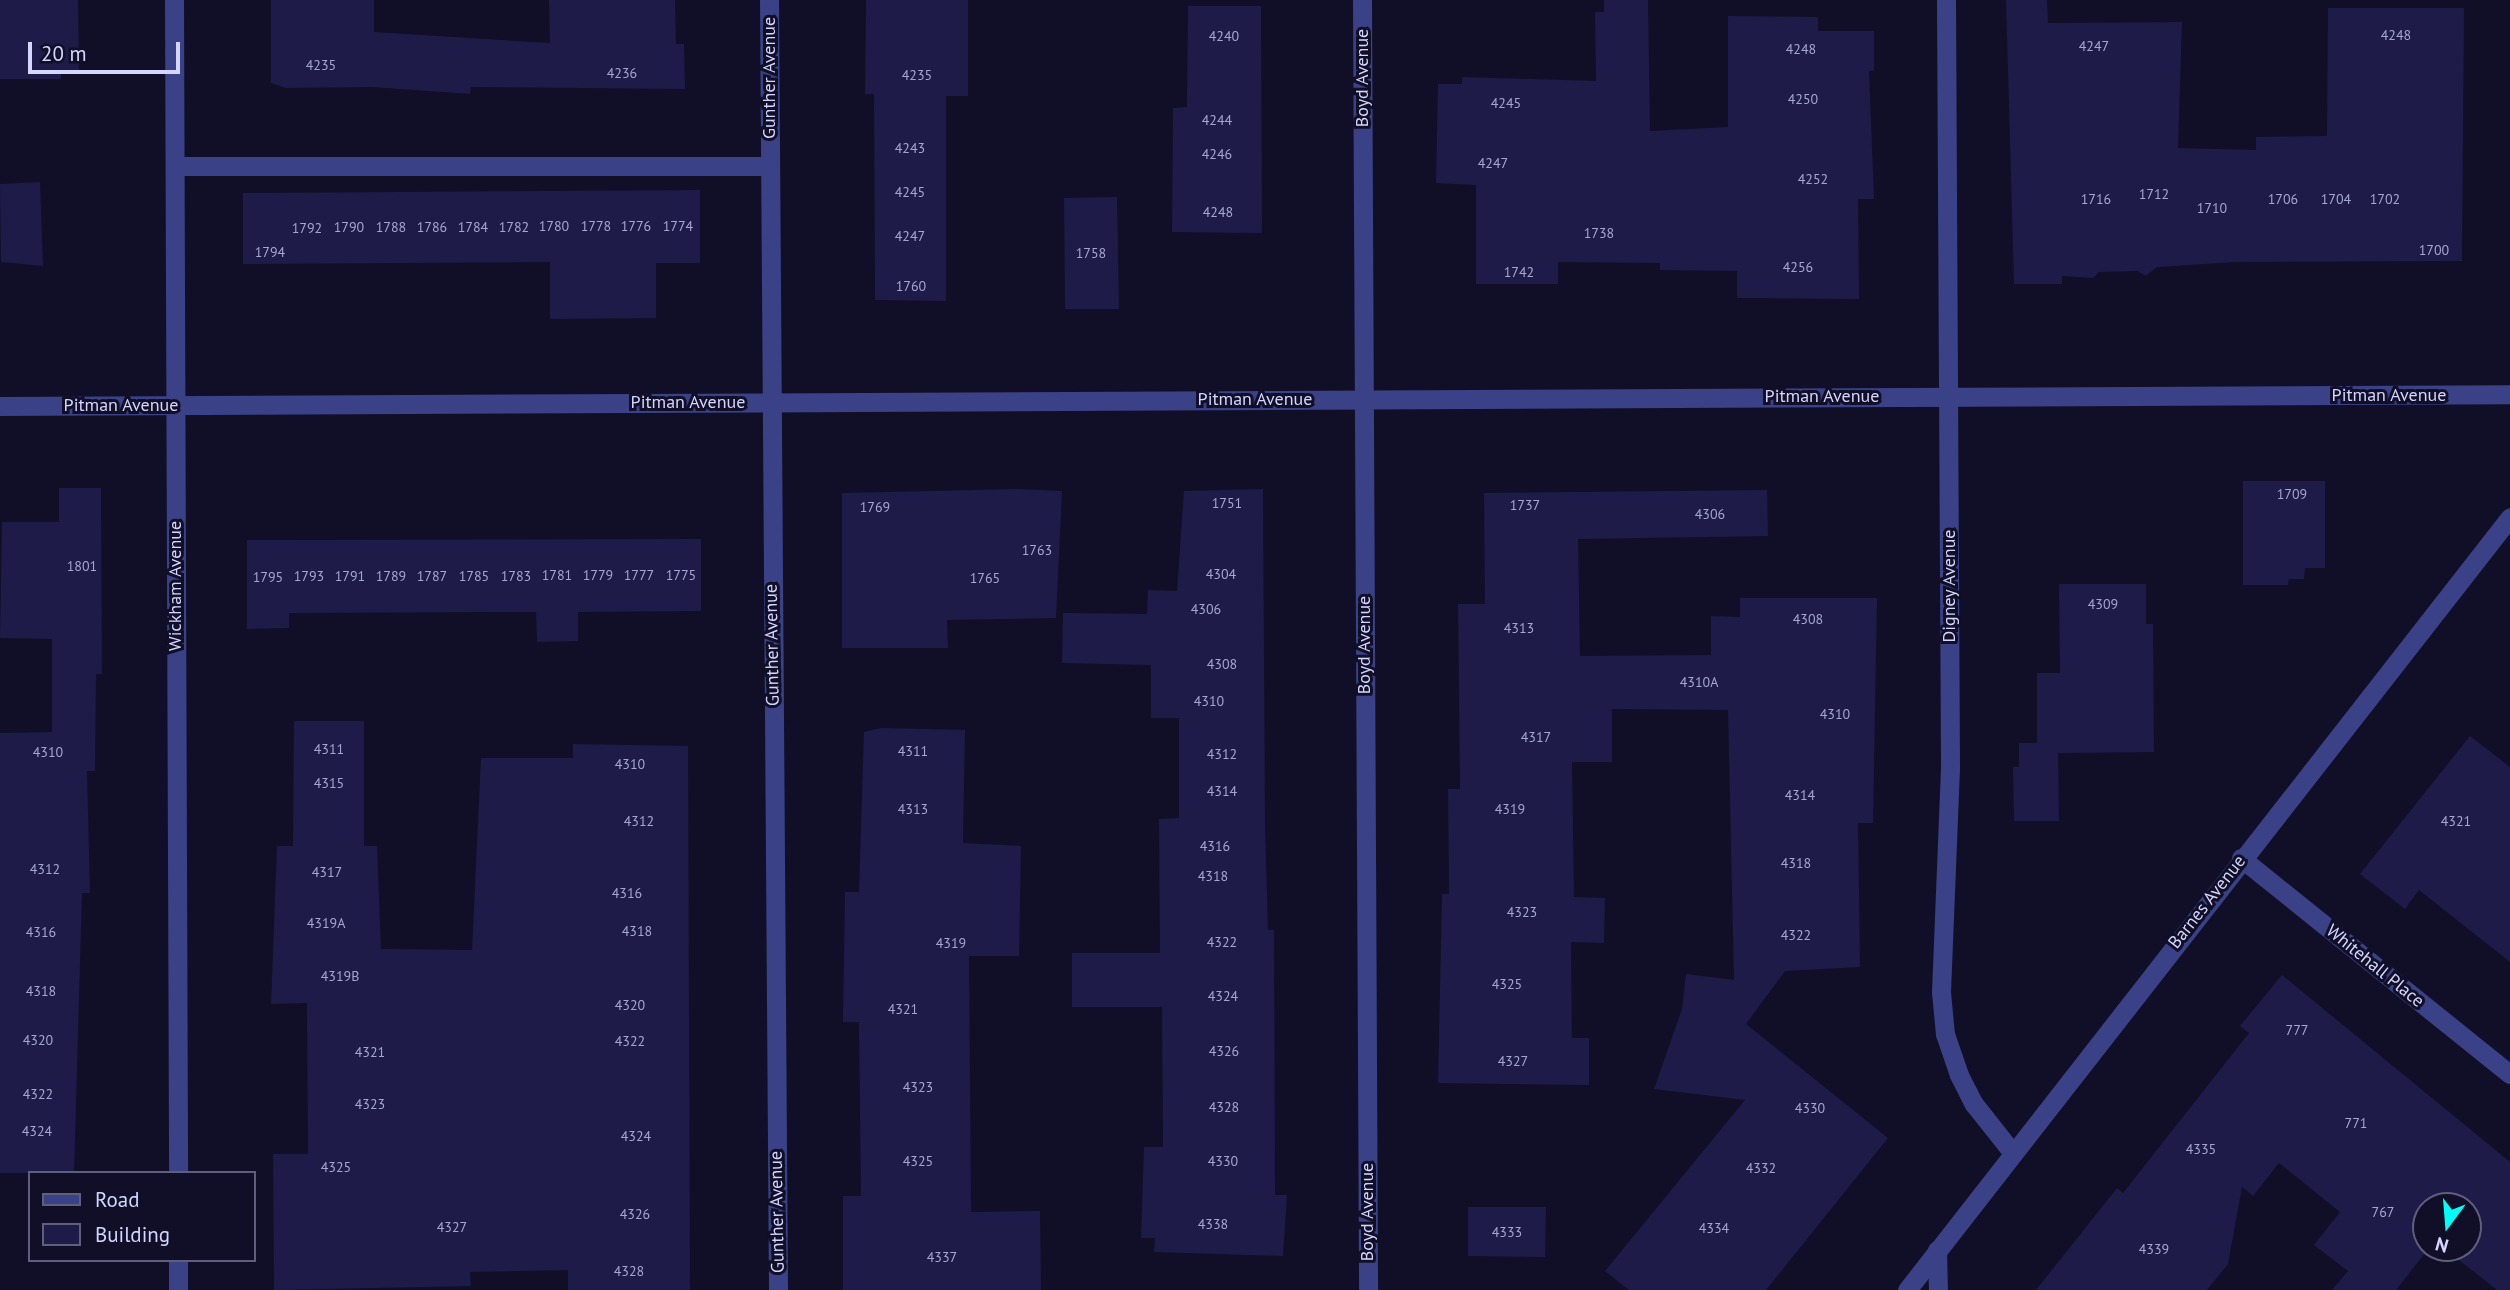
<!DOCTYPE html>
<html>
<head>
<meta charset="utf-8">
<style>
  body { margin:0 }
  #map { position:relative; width:2510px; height:1290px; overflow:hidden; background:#100f27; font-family:"PT Sans",sans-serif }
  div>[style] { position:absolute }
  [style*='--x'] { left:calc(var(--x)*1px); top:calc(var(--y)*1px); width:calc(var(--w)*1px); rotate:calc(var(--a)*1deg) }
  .building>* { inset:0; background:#1e1b48 }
  .service>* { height:19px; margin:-9.5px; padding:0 9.5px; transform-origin:9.5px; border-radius:9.5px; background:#3a4186 }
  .minor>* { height:19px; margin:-9.5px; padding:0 9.5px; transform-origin:9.5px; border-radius:9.5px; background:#3a4186 }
  .tertiary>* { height:19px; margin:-9.5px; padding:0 9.5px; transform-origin:9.5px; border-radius:9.5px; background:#3a4186 }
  span { translate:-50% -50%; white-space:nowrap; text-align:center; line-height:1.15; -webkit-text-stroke:6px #100f27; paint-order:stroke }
  .number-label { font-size:14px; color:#a7a6d1 }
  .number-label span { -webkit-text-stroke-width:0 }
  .street-label { font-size:18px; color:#d5d5ff }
  .legend { position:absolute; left:28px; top:1171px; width:228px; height:91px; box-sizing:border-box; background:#100f27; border:2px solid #5f5e7d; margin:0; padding:9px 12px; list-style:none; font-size:21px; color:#d5d5ff }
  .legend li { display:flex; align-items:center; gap:14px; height:35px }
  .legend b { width:35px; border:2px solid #5f5e7d }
  .north { position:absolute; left:2412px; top:1192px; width:70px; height:70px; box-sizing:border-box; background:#100f27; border:2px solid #5f5e7d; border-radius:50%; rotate:196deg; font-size:19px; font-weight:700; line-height:28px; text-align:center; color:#d5d5ff }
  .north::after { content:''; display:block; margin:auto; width:24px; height:32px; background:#01fff8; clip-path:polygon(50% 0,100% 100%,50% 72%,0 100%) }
  .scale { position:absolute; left:28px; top:42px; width:152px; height:32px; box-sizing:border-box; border:4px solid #d5d5ff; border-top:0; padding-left:9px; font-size:21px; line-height:24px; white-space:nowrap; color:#d5d5ff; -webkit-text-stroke:5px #100f27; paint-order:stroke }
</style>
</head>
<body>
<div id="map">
  <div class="building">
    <i style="clip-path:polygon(0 0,78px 0,79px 72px,61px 73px,61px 79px,0 79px)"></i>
    <i style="clip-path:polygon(271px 0,374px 0,374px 32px,550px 43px,549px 0,675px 0,676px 44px,684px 44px,685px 89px,471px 87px,470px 94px,372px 87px,286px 88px,271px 83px)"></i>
    <i style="clip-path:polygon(866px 0,968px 0,968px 96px,946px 96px,946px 301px,875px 300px,874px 94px,865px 94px)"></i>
    <i style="clip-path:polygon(1604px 0,1648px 0,1650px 131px,1728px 127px,1728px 16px,1818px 17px,1818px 31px,1874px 31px,1874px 71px,1869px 71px,1874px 199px,1858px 199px,1859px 299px,1737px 298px,1737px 271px,1660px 270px,1660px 263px,1558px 262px,1558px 284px,1476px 284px,1476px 185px,1436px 183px,1438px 84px,1462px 84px,1462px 77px,1596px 81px,1595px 12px,1604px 12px)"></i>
    <i style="clip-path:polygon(2006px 0,2047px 0,2048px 23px,2182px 22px,2178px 148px,2256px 150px,2256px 137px,2327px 136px,2328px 8px,2464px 8px,2462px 261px,2236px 262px,2157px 267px,2146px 276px,2137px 271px,2099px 272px,2093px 278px,2062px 276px,2062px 284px,2014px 284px)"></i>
    <i style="clip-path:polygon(1188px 6px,1261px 6px,1262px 233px,1172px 232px,1173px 108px,1187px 107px)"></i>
    <i style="clip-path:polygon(40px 182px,43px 266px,1px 262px,0 184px)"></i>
    <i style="clip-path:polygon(700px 190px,700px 263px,656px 263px,656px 318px,550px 319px,550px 262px,243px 264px,243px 193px)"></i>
    <i style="clip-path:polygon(1117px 197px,1119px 309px,1065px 309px,1064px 198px)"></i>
    <i style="clip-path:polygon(2243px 481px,2325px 481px,2325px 568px,2305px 568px,2304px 579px,2289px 579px,2288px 585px,2243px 585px)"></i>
    <i style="clip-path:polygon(59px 488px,101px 488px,102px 674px,96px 674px,95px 771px,87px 771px,90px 893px,82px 893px,74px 1173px,0 1173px,0 733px,52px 732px,52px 639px,0 638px,2px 522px,59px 522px)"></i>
    <i style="clip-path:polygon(1018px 489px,1062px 491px,1056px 618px,947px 620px,948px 648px,842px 648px,842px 493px)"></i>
    <i style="clip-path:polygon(1263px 489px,1265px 827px,1268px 930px,1274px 930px,1275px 1195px,1287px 1195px,1283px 1256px,1154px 1252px,1155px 1238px,1141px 1238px,1144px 1147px,1163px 1147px,1162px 1007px,1072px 1007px,1072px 953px,1160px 953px,1159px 819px,1179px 818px,1179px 718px,1151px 718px,1151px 665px,1062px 663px,1063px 613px,1147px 614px,1148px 590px,1177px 591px,1184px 491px)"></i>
    <i style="clip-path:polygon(1767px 490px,1768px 536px,1578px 539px,1580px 656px,1711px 655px,1711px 616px,1740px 617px,1740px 598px,1877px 598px,1873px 823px,1858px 823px,1860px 967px,1785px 971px,1746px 1024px,1888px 1138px,1766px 1290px,1629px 1290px,1605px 1271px,1745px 1100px,1654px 1089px,1682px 1009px,1686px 974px,1734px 980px,1728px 710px,1612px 709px,1612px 762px,1572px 762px,1574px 897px,1605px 898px,1604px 943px,1571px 942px,1572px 1038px,1589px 1038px,1589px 1085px,1438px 1083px,1442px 894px,1449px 894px,1448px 789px,1460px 789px,1458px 604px,1485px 604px,1484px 493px)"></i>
    <i style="clip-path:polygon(701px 539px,701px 611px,578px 612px,578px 641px,537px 642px,536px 612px,289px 613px,289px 628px,247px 629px,247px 540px)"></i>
    <i style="clip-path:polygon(2059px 584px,2146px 584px,2146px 624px,2153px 624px,2154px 752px,2058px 753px,2059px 821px,2014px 821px,2013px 767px,2019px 767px,2019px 743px,2037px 743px,2037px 673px,2060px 673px)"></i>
    <i style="clip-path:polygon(294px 721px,364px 721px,364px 846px,377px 846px,381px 949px,472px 950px,481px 758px,573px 758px,573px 744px,688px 746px,690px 1290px,568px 1290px,568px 1270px,470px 1272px,471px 1286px,274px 1290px,273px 1154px,308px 1154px,307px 1003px,271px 1004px,277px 846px,293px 846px)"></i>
    <i style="clip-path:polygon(881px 728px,965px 730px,963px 843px,1021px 846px,1019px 956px,969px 956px,971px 1212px,1040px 1211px,1041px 1290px,843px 1290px,843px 1196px,861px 1196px,859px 1022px,843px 1022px,845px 892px,859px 892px,864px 732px)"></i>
    <i style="clip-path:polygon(2470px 736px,2510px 767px,2510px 962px,2419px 890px,2405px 909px,2360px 874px)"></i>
    <i style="clip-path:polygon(2282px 975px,2510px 1162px,2510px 1290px,2497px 1290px,2444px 1248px,2468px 1248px,2468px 1206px,2426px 1206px,2429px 1248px,2396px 1290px,2332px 1290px,2348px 1271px,2314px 1245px,2340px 1212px,2279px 1163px,2253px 1196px,2242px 1187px,2228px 1264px,2207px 1290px,2036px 1290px,2117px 1188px,2123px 1193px,2249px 1033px,2240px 1026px)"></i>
    <i style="clip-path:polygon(1468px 1207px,1546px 1207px,1545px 1257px,1468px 1256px)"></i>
  </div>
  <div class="service">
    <i style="--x:175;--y:166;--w:594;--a:0"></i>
  </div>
  <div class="minor">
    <i style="--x:174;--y:0;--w:1173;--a:89.8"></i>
    <i style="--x:769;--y:0;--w:1290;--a:89.6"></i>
    <i style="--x:1362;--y:0;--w:1290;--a:89.73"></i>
    <i style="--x:1946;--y:0;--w:768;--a:89.7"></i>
    <i style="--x:1950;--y:768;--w:224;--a:92.3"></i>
    <i style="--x:1941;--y:992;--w:42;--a:84.6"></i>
    <i style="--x:1945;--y:1034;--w:43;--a:71.1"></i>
    <i style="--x:1959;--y:1075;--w:33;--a:63"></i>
    <i style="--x:1974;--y:1104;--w:61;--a:51.6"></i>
    <i style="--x:2241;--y:858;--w:345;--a:38.8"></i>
    <i style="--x:178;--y:1260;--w:30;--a:90"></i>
  </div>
  <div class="tertiary">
    <i style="--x:0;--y:406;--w:2510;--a:-0.27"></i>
    <i style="--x:1937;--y:1250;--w:40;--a:88.6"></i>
    <i style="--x:1907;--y:1290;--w:980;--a:-52.04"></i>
  </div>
  <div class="number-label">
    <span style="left:2396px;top:35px">4248</span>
    <span style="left:1224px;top:36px">4240</span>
    <span style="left:2094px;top:46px">4247</span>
    <span style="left:1801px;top:49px">4248</span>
    <span style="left:321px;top:65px">4235</span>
    <span style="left:622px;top:73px">4236</span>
    <span style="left:917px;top:75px">4235</span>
    <span style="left:1803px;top:99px">4250</span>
    <span style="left:1506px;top:103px">4245</span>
    <span style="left:1217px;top:120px">4244</span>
    <span style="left:910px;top:148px">4243</span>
    <span style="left:1217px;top:154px">4246</span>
    <span style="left:1493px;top:163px">4247</span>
    <span style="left:1813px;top:179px">4252</span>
    <span style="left:910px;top:192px">4245</span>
    <span style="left:2154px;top:194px">1712</span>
    <span style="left:2096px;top:199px">1716</span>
    <span style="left:2283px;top:199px">1706</span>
    <span style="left:2336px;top:199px">1704</span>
    <span style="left:2385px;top:199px">1702</span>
    <span style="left:2212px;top:208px">1710</span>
    <span style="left:1218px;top:212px">4248</span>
    <span style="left:554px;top:226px">1780</span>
    <span style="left:596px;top:226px">1778</span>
    <span style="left:636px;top:226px">1776</span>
    <span style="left:678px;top:226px">1774</span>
    <span style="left:349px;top:227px">1790</span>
    <span style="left:391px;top:227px">1788</span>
    <span style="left:432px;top:227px">1786</span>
    <span style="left:473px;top:227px">1784</span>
    <span style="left:514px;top:227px">1782</span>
    <span style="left:307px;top:228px">1792</span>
    <span style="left:1599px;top:233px">1738</span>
    <span style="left:910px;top:236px">4247</span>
    <span style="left:2434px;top:250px">1700</span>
    <span style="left:270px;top:252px">1794</span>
    <span style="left:1091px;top:253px">1758</span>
    <span style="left:1798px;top:267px">4256</span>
    <span style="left:1519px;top:272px">1742</span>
    <span style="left:911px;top:286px">1760</span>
    <span style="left:2292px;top:494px">1709</span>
    <span style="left:1227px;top:503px">1751</span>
    <span style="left:1525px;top:505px">1737</span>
    <span style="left:875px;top:507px">1769</span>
    <span style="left:1710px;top:514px">4306</span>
    <span style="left:1037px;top:550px">1763</span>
    <span style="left:82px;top:566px">1801</span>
    <span style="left:1221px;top:574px">4304</span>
    <span style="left:557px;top:575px">1781</span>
    <span style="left:598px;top:575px">1779</span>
    <span style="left:639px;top:575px">1777</span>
    <span style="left:681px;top:575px">1775</span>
    <span style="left:309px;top:576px">1793</span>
    <span style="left:350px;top:576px">1791</span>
    <span style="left:391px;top:576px">1789</span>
    <span style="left:432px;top:576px">1787</span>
    <span style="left:474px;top:576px">1785</span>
    <span style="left:516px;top:576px">1783</span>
    <span style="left:268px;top:577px">1795</span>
    <span style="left:985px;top:578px">1765</span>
    <span style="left:2103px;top:604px">4309</span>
    <span style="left:1206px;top:609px">4306</span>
    <span style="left:1808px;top:619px">4308</span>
    <span style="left:1519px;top:628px">4313</span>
    <span style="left:1222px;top:664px">4308</span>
    <span style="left:1699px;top:682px">4310A</span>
    <span style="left:1209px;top:701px">4310</span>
    <span style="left:1835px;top:714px">4310</span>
    <span style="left:1536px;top:737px">4317</span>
    <span style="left:329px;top:749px">4311</span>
    <span style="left:913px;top:751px">4311</span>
    <span style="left:48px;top:752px">4310</span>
    <span style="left:1222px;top:754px">4312</span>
    <span style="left:630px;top:764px">4310</span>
    <span style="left:329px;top:783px">4315</span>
    <span style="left:1222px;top:791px">4314</span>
    <span style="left:1800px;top:795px">4314</span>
    <span style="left:913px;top:809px">4313</span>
    <span style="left:1510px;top:809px">4319</span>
    <span style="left:639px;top:821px">4312</span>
    <span style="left:2456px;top:821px">4321</span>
    <span style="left:1215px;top:846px">4316</span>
    <span style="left:1796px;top:863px">4318</span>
    <span style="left:45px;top:869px">4312</span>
    <span style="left:327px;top:872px">4317</span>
    <span style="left:1213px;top:876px">4318</span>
    <span style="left:627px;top:893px">4316</span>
    <span style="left:1522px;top:912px">4323</span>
    <span style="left:326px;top:923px">4319A</span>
    <span style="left:637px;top:931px">4318</span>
    <span style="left:41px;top:932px">4316</span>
    <span style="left:1796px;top:935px">4322</span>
    <span style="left:1222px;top:942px">4322</span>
    <span style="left:951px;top:943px">4319</span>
    <span style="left:340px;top:976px">4319B</span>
    <span style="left:1507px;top:984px">4325</span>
    <span style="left:41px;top:991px">4318</span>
    <span style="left:1223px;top:996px">4324</span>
    <span style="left:630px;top:1005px">4320</span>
    <span style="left:903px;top:1009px">4321</span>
    <span style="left:2297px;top:1030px">777</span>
    <span style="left:38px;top:1040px">4320</span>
    <span style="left:630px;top:1041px">4322</span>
    <span style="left:1224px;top:1051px">4326</span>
    <span style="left:370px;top:1052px">4321</span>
    <span style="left:1513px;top:1061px">4327</span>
    <span style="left:918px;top:1087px">4323</span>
    <span style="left:38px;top:1094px">4322</span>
    <span style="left:370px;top:1104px">4323</span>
    <span style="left:1224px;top:1107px">4328</span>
    <span style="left:1810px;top:1108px">4330</span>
    <span style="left:2356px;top:1123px">771</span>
    <span style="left:37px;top:1131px">4324</span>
    <span style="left:636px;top:1136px">4324</span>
    <span style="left:2201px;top:1149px">4335</span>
    <span style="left:918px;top:1161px">4325</span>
    <span style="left:1223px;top:1161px">4330</span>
    <span style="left:336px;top:1167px">4325</span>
    <span style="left:1761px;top:1168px">4332</span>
    <span style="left:2383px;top:1212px">767</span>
    <span style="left:635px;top:1214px">4326</span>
    <span style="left:1213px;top:1224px">4338</span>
    <span style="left:452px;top:1227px">4327</span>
    <span style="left:1714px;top:1228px">4334</span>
    <span style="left:1507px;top:1232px">4333</span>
    <span style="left:2154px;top:1249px">4339</span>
    <span style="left:942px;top:1257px">4337</span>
    <span style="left:629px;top:1271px">4328</span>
  </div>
  <div class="street-label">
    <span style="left:769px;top:78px;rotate:-90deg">Gunther Avenue</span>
    <span style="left:1362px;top:78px;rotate:-90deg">Boyd Avenue</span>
    <span style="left:2389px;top:395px">Pitman Avenue</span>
    <span style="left:1822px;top:396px">Pitman Avenue</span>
    <span style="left:1255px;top:399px">Pitman Avenue</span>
    <span style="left:688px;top:402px">Pitman Avenue</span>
    <span style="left:121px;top:405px">Pitman Avenue</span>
    <span style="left:175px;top:586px;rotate:-90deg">Wickham Avenue</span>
    <span style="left:1949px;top:586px;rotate:-90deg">Digney Avenue</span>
    <span style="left:772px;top:645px;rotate:-91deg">Gunther Avenue</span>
    <span style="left:1364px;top:645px;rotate:-90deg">Boyd Avenue</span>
    <span style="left:2207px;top:902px;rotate:-52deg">Barnes Avenue</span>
    <span style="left:2375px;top:966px;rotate:39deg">Whitehall Place</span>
    <span style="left:777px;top:1212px;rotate:-91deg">Gunther Avenue</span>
    <span style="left:1367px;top:1212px;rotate:-90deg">Boyd Avenue</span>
  </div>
  <ul class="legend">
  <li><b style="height:9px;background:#3a4186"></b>Road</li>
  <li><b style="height:19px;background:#1e1b48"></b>Building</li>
  </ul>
  <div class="north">N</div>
  <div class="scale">20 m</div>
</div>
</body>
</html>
